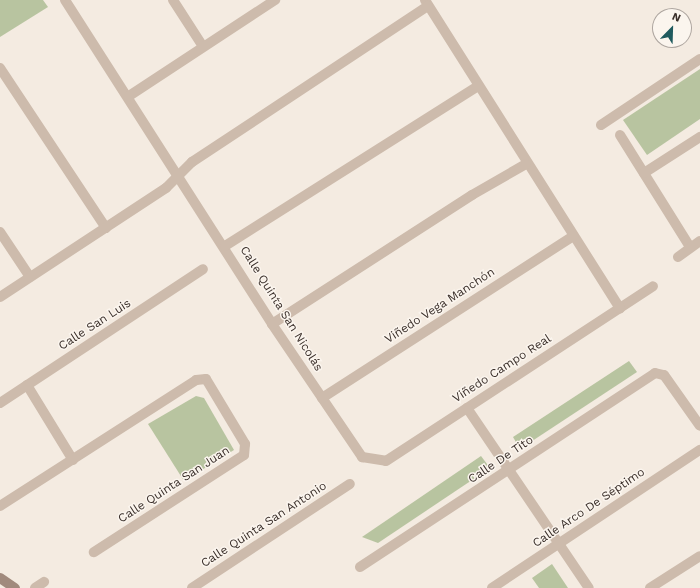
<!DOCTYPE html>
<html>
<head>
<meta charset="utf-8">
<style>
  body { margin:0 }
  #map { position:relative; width:700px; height:588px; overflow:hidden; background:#f4ebe1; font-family:"Work Sans",sans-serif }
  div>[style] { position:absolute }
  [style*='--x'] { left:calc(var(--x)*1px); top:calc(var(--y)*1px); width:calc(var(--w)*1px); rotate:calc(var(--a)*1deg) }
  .green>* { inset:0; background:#b8c4a0 }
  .minor>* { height:10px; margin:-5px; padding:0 5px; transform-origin:5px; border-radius:5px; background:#cdbbac }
  .secondary>* { height:10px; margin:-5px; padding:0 5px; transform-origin:5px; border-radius:5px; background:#a18a7d }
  span { translate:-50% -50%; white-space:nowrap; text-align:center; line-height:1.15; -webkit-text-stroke:3px #fbf5ee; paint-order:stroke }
  .street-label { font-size:12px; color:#3b302b }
  .north { position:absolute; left:652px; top:8px; width:40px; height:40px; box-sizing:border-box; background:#fbf5ee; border:1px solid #aea6a0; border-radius:50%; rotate:23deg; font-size:11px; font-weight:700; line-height:16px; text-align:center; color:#3b302b }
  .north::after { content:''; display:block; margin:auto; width:14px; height:18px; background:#1f5a5e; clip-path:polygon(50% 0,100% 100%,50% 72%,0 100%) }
</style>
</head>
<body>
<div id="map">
  <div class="green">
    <i style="clip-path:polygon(0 0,43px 0,48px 7px,0 37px)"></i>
    <i style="clip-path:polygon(700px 69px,700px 119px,647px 155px,623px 120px)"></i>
    <i style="clip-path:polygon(629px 361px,637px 372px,520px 449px,513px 437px)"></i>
    <i style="clip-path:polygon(196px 396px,204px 398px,234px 450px,184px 481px,148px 424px)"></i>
    <i style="clip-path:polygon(481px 456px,490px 468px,378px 543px,362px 537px)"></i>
    <i style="clip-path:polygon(552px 564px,568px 588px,539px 588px,532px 578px)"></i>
  </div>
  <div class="minor">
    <i style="--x:65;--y:0;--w:384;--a:57.4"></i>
    <i style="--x:272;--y:324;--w:161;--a:55.9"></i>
    <i style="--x:362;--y:457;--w:24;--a:9"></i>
    <i style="--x:386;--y:461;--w:319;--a:-33.2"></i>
    <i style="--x:173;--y:0;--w:54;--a:57.2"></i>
    <i style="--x:425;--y:0;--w:365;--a:57.7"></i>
    <i style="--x:0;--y:68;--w:192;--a:56.5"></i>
    <i style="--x:129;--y:96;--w:175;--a:-33.3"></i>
    <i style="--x:601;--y:125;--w:119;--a:-33.7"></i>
    <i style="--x:620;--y:135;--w:132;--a:58"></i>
    <i style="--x:644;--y:173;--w:67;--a:-32.7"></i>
    <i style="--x:0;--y:232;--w:54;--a:56.3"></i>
    <i style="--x:225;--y:246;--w:299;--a:-32.3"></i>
    <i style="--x:678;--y:257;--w:27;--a:-36"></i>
    <i style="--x:0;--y:297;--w:199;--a:-33.3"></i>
    <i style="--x:166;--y:188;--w:37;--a:-45"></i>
    <i style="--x:192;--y:162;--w:283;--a:-33.5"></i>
    <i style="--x:272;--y:324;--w:238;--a:-32.8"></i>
    <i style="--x:472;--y:195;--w:62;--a:-29.9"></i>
    <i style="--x:27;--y:385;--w:88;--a:58.5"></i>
    <i style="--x:322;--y:398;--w:299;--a:-32.8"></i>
    <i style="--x:0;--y:403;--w:243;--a:-33.4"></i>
    <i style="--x:467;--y:408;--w:217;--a:55.9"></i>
    <i style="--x:0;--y:506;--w:233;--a:-32.7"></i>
    <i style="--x:196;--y:380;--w:10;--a:-6"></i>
    <i style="--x:206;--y:379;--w:76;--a:59"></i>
    <i style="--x:245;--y:444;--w:11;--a:95"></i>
    <i style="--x:244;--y:455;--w:179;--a:147.1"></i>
    <i style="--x:360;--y:567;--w:353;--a:-33.3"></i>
    <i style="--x:655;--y:373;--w:9;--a:13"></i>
    <i style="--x:664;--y:375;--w:62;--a:54.8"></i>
    <i style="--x:35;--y:588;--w:11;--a:-34"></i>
    <i style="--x:192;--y:588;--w:189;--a:-33.4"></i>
    <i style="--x:492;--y:588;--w:250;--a:-33.6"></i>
    <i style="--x:650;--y:588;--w:59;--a:-32.6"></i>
  </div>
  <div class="secondary">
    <i style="--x:0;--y:578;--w:18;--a:34"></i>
  </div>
  <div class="street-label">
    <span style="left:440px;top:306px;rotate:-33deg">Viñedo Vega Manchón</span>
    <span style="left:281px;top:309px;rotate:58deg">Calle Quinta San Nicolás</span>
    <span style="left:95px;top:325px;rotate:-33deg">Calle San Luis</span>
    <span style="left:502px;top:369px;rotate:-33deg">Viñedo Campo Real</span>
    <span style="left:501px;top:460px;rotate:-34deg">Calle De Tito</span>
    <span style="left:174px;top:485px;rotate:-33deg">Calle Quinta San Juan</span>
    <span style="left:589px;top:508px;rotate:-34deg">Calle Arco De Séptimo</span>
    <span style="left:264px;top:525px;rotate:-33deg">Calle Quinta San Antonio</span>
  </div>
  <div class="north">N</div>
</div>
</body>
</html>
